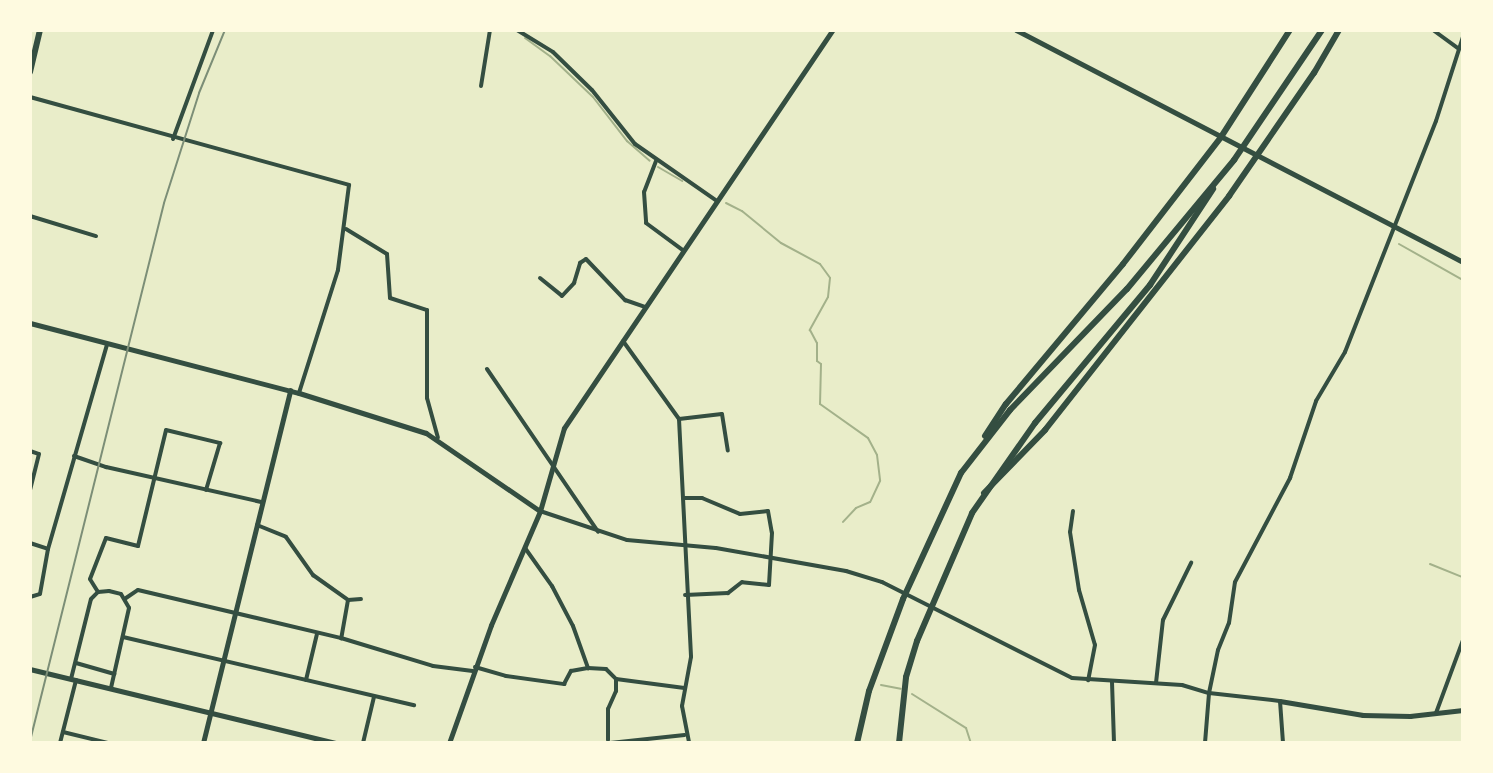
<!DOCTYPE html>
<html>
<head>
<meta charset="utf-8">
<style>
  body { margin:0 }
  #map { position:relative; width:1493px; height:773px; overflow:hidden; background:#e9edc9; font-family:Montserrat,sans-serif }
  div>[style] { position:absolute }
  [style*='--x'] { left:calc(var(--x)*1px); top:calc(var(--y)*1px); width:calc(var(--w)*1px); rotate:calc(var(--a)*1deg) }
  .stream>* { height:2px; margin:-1px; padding:0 1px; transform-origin:1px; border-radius:1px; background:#a3b18a }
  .minor>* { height:4px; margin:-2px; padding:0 2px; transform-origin:2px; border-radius:2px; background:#344e41 }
  .tertiary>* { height:4.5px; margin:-2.25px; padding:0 2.25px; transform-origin:2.25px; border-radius:2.25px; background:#344e41 }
  .secondary>* { height:5px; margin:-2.5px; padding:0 2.5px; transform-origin:2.5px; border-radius:2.5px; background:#344e41 }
  .primary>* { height:6px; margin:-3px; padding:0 3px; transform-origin:3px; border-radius:3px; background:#344e41 }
  .trunk>* { height:6px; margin:-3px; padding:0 3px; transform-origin:3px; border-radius:3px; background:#344e41 }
  .rail>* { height:2px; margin:-1px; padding:0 1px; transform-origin:1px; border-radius:1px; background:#7c8e77 }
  span { translate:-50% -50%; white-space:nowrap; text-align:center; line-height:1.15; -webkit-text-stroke:6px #fefae0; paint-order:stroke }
  .frame { position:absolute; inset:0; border:32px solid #fefae0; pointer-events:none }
</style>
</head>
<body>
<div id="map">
  <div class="stream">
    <i style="--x:525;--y:38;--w:31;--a:36"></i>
    <i style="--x:550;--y:56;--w:59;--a:43.6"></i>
    <i style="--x:593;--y:97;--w:56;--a:52.3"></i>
    <i style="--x:627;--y:141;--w:30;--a:41"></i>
    <i style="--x:658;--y:167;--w:28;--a:30"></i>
    <i style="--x:726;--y:203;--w:18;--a:27"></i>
    <i style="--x:742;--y:211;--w:50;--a:39.4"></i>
    <i style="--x:781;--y:243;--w:44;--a:28.3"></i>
    <i style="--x:820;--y:264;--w:17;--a:54"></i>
    <i style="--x:830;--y:278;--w:19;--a:96"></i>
    <i style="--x:828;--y:297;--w:38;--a:119"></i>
    <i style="--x:810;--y:330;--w:15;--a:62"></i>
    <i style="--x:817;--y:343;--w:18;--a:90"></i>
    <i style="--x:817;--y:361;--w:5;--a:37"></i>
    <i style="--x:821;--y:364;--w:40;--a:91.4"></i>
    <i style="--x:820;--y:404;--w:59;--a:35.3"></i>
    <i style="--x:868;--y:438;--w:19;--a:62"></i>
    <i style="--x:877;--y:455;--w:26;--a:83"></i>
    <i style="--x:880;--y:481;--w:23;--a:115"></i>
    <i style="--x:870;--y:502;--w:15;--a:157"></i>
    <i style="--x:856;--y:508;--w:19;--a:133"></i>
    <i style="--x:1399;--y:244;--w:73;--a:29.4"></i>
    <i style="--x:1430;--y:564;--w:35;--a:22"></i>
    <i style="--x:881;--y:685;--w:20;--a:11"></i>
    <i style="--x:912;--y:694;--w:64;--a:32.2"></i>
    <i style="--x:966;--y:728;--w:16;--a:72"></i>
  </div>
  <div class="minor">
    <i style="--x:517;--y:30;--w:42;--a:31.4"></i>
    <i style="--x:553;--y:52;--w:54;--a:44.3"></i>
    <i style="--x:592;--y:90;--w:69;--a:51.5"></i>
    <i style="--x:635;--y:144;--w:100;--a:34.8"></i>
    <i style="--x:1433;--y:30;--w:32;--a:36"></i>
    <i style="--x:481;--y:86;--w:57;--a:-80.9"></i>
    <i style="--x:30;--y:97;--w:331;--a:15.4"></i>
    <i style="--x:349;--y:185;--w:86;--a:97.4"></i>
    <i style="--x:338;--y:270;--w:129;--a:107.6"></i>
    <i style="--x:173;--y:139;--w:116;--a:-69.8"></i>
    <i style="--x:656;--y:161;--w:33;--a:111"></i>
    <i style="--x:644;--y:192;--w:31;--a:86"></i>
    <i style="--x:646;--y:223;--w:47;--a:36.4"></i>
    <i style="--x:30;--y:216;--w:69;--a:16.9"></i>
    <i style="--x:346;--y:229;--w:48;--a:31.4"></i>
    <i style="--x:387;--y:254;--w:44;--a:86.1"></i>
    <i style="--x:390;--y:298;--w:39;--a:18"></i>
    <i style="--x:427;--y:310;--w:88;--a:90"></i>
    <i style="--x:427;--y:398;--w:41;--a:74.6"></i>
    <i style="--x:540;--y:278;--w:28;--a:39"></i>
    <i style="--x:562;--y:296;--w:18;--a:-47"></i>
    <i style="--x:574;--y:283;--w:21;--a:-73"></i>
    <i style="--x:580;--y:263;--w:7;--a:-34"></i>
    <i style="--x:586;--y:259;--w:57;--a:46.4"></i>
    <i style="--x:625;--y:300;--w:21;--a:19"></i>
    <i style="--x:623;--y:341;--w:96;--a:54.3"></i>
    <i style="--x:679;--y:419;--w:238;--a:87.1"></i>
    <i style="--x:691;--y:657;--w:50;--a:100.4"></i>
    <i style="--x:682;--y:706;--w:38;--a:79"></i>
    <i style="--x:487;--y:369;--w:197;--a:55.7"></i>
    <i style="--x:679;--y:419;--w:43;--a:-6.6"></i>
    <i style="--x:722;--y:414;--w:37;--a:81"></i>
    <i style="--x:30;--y:451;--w:9;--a:18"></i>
    <i style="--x:39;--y:454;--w:36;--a:104"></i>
    <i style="--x:74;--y:456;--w:34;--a:19"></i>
    <i style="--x:106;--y:467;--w:159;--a:12.7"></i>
    <i style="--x:683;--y:498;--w:19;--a:0"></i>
    <i style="--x:702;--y:498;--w:41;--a:22.8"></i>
    <i style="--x:740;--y:514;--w:28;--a:-6"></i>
    <i style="--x:768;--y:511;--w:22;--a:80"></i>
    <i style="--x:772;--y:533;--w:52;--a:93.3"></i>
    <i style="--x:769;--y:585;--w:27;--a:-174"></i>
    <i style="--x:742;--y:582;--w:18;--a:142"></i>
    <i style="--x:728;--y:593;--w:43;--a:177.3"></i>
    <i style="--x:540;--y:511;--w:92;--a:18.4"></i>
    <i style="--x:627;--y:540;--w:89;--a:5.1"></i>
    <i style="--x:716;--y:548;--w:132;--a:10"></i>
    <i style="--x:846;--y:571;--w:38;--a:17"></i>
    <i style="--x:882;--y:582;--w:213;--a:26.8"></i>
    <i style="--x:1072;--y:678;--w:110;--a:3.6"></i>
    <i style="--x:1182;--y:685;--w:28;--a:17"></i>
    <i style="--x:1209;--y:693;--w:71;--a:6.4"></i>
    <i style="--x:1280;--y:701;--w:42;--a:85.9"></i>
    <i style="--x:1073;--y:511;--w:21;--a:98"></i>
    <i style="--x:1070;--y:532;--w:59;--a:81.2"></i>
    <i style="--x:1079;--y:590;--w:57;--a:73.8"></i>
    <i style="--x:1095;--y:645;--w:36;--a:101"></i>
    <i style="--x:257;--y:525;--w:31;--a:22"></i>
    <i style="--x:286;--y:537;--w:47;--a:54.6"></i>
    <i style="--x:313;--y:575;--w:43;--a:35.5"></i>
    <i style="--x:348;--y:600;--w:39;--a:100"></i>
    <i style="--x:30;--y:543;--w:19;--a:18"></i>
    <i style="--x:525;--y:548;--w:47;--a:54.6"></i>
    <i style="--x:552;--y:586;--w:45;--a:62.3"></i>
    <i style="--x:573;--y:626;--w:45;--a:70.3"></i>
    <i style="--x:588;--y:668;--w:18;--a:3"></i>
    <i style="--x:606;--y:669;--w:14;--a:45"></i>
    <i style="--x:616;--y:679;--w:69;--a:7.5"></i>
    <i style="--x:98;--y:592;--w:15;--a:-122"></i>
    <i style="--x:90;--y:579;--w:44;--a:-68.7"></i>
    <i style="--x:106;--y:538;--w:33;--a:14"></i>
    <i style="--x:138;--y:546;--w:119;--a:-76.4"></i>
    <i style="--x:166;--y:430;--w:56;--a:13.5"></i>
    <i style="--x:220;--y:443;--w:49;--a:106.6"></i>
    <i style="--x:30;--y:597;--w:10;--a:-17"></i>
    <i style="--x:40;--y:594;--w:46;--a:-79.9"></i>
    <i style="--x:48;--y:549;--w:213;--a:-73.9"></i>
    <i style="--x:126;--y:598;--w:14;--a:-34"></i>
    <i style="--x:138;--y:590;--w:209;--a:13.3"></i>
    <i style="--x:341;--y:638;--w:96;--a:16.9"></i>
    <i style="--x:433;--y:666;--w:40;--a:7.1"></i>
    <i style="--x:348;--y:600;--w:13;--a:-4"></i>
    <i style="--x:123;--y:637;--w:299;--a:13.2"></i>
    <i style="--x:76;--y:663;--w:40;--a:16"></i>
    <i style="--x:475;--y:667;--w:32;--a:16"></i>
    <i style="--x:506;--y:676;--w:59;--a:7.9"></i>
    <i style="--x:564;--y:684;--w:15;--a:-62"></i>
    <i style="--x:571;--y:671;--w:17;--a:-10"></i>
    <i style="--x:71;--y:679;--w:82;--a:-76"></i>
    <i style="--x:91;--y:599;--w:10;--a:-45"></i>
    <i style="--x:98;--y:592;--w:11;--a:-5"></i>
    <i style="--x:109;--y:591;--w:12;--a:14"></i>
    <i style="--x:121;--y:594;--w:16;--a:60"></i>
    <i style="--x:129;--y:608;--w:82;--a:102.7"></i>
    <i style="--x:306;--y:680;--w:47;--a:-76.6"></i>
    <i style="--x:1112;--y:682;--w:61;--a:88.1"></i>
    <i style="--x:1156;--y:683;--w:63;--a:-83.7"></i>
    <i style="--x:1163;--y:620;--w:64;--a:-63.8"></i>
    <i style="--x:1436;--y:713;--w:78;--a:-69.7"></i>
    <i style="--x:63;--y:732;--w:46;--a:13.7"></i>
    <i style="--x:608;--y:740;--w:31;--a:-90"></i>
    <i style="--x:608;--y:709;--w:20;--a:-66"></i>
    <i style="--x:616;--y:691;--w:12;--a:-90"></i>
    <i style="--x:60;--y:743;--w:65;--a:-75.7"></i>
    <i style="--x:363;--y:743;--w:47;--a:-76.6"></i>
    <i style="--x:610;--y:743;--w:75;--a:-6.1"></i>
    <i style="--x:1205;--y:743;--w:50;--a:-85.4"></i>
    <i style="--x:1209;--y:693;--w:44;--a:-78.2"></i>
    <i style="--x:1218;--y:650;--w:29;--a:-68"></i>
    <i style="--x:1229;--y:623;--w:41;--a:-81.7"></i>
    <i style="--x:1235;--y:582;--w:118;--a:-62.1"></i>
    <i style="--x:1290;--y:478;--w:81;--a:-71.3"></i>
    <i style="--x:1316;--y:401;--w:57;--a:-59.4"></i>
    <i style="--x:1345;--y:352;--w:248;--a:-68.5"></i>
    <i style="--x:1436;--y:121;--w:88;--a:-72.2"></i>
  </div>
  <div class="tertiary">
    <i style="--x:30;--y:669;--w:314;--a:13.6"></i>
    <i style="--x:1280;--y:701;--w:84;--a:9.6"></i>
    <i style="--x:1363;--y:715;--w:47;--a:1.2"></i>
    <i style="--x:1410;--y:716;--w:53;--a:-6.5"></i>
    <i style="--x:203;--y:743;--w:363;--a:-76.1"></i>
  </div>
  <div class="secondary">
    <i style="--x:1016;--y:30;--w:504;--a:27.43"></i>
    <i style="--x:30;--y:323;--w:278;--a:14.6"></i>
    <i style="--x:299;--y:393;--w:133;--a:17.5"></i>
    <i style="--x:426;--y:433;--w:138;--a:34.4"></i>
    <i style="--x:449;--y:743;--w:125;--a:-70.4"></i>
    <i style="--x:491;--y:625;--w:124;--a:-66.7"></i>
    <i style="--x:540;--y:511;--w:86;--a:-73.9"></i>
    <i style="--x:564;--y:428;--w:480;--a:-56"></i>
  </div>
  <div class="primary">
    <i style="--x:30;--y:72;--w:43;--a:-76.6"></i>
  </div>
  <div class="trunk">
    <i style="--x:985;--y:436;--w:38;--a:-57"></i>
    <i style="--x:1006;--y:404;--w:182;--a:-50.1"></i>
    <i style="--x:1123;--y:264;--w:160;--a:-52.3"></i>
    <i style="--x:1221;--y:137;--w:127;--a:-57.2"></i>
    <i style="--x:984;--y:493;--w:88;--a:-45.9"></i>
    <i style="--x:1045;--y:430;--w:298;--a:-51.8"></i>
    <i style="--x:1229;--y:196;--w:150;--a:-55.4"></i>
    <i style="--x:1314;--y:73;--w:50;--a:-59.8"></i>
    <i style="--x:857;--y:743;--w:53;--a:-77"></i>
    <i style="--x:869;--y:691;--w:98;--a:-69.7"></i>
    <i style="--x:903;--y:599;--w:139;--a:-65.3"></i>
    <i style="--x:961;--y:473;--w:80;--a:-52.1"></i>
    <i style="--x:1010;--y:410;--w:168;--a:-46"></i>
    <i style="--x:1127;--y:289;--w:168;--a:-50.3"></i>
    <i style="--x:1234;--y:160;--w:157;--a:-55.9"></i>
    <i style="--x:899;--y:743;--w:66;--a:-83.9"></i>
    <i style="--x:906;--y:677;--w:38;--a:-73"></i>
    <i style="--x:917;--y:641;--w:139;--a:-66.7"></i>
    <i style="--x:972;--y:513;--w:110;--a:-55"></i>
    <i style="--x:1035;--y:423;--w:180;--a:-50.2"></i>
    <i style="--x:1150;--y:285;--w:115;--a:-56.7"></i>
  </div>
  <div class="rail">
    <i style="--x:30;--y:741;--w:554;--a:-76.01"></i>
    <i style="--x:164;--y:203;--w:115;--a:-72.3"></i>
    <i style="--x:199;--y:93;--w:68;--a:-67.6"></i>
  </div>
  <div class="frame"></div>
</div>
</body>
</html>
